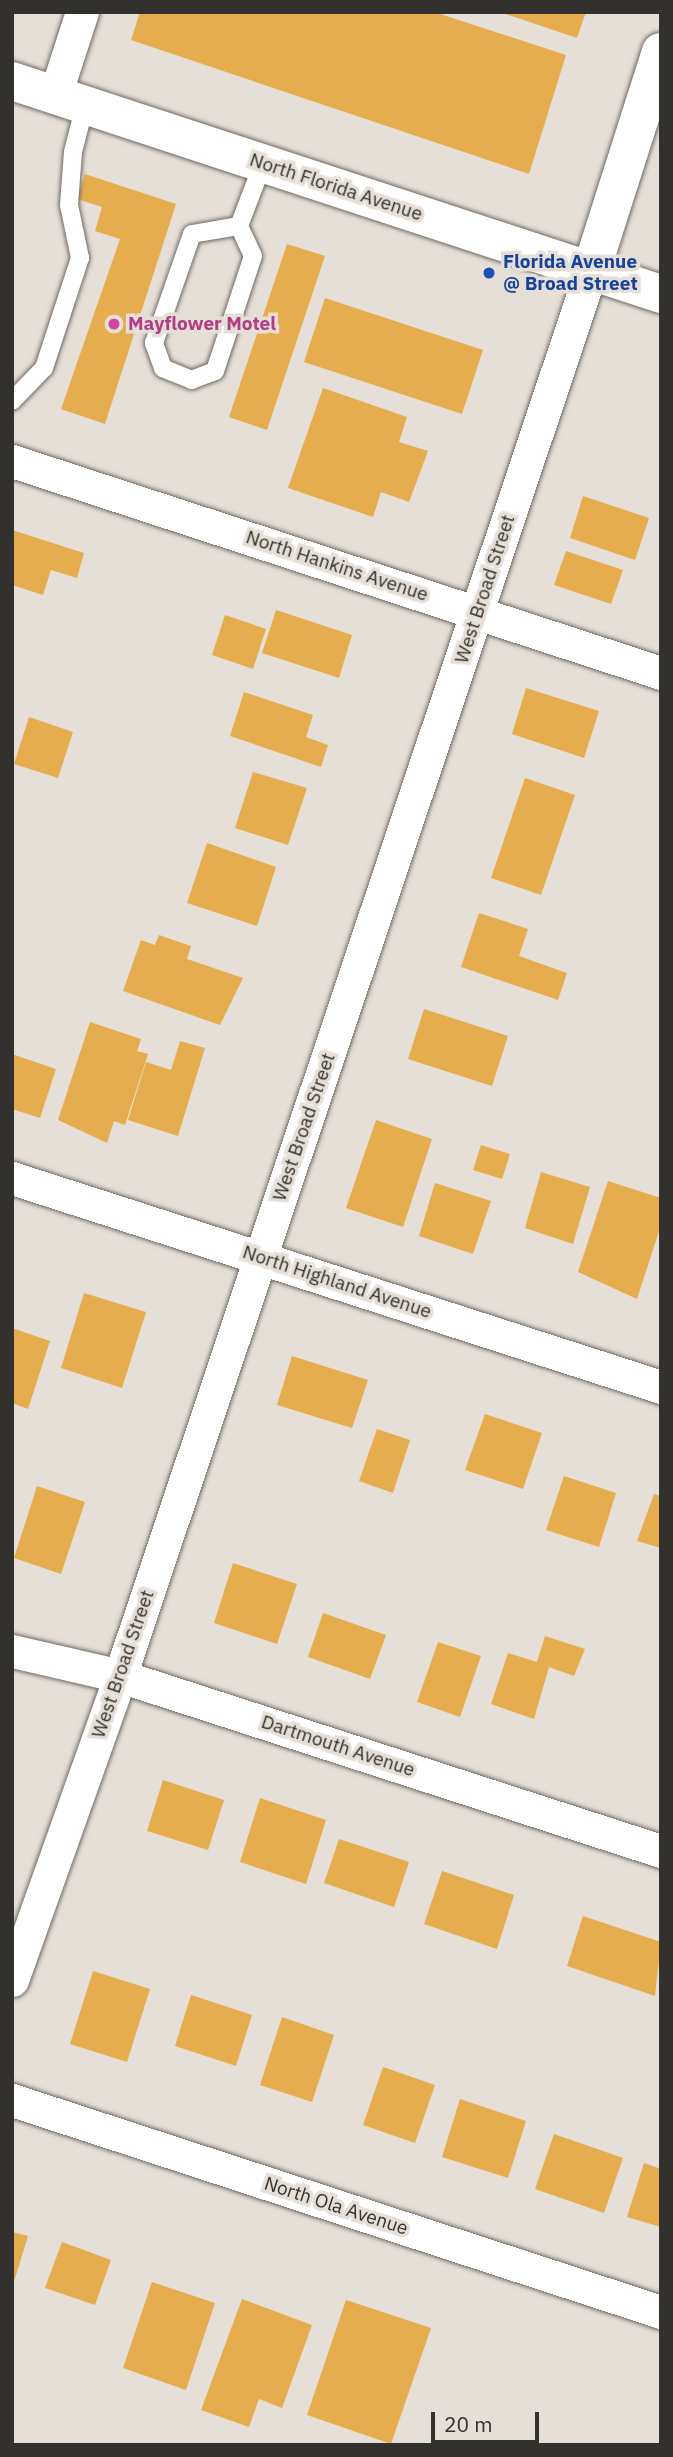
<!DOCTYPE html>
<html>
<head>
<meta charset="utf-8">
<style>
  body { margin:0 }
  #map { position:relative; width:673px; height:2457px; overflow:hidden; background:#e5dfd7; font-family:"IBM Plex Sans",sans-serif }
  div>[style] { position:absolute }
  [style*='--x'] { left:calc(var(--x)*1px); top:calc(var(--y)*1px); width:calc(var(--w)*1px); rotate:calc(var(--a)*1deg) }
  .building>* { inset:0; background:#e5ad4e }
  .roads { filter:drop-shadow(0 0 2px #6e6962) drop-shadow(0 0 2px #6e6962) }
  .lane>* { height:18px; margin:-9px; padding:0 9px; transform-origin:9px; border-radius:9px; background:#fff }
  .street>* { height:33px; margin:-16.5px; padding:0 16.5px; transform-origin:16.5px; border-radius:16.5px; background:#fff }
  .secondary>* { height:38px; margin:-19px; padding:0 19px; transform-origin:19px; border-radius:19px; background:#fff }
  .primary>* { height:38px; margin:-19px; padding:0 19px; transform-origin:19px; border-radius:19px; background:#fff }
  .dots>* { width:19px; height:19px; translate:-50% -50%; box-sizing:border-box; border:4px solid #e5dfd7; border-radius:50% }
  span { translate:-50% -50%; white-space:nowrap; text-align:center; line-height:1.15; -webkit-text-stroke:7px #e5dfd7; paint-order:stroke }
  .street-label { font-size:19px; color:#33312e }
  .transit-label { font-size:19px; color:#164399; font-weight:700 }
  .left { translate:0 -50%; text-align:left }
  .hotel-label { font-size:19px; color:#b23c85; font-weight:700 }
  .frame { position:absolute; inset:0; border:14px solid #33312e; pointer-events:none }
  .scale { position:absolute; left:431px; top:2412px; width:108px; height:32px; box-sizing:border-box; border:4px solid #33312e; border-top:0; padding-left:9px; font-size:21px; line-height:24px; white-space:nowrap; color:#33312e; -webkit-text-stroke:5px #e5dfd7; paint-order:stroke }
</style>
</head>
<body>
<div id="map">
  <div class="building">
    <i style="clip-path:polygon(140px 12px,434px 12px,566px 55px,529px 174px,131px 40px)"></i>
    <i style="clip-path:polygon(500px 12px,586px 12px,577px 38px)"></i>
    <i style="clip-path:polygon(85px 174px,176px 204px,105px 424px,61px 409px,120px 239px,95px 231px,102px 207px,77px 199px)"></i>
    <i style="clip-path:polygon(287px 244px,325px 256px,267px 430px,229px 417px)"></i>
    <i style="clip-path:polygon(325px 298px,483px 350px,462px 414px,304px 362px)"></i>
    <i style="clip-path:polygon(323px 388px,407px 417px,399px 442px,428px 451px,409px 502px,381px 492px,373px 517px,288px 488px)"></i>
    <i style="clip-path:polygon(583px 496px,649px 518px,635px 560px,570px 538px)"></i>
    <i style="clip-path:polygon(12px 530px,84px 553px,77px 578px,51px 570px,43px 595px,12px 585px)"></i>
    <i style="clip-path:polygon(566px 551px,623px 570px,611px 604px,554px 585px)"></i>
    <i style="clip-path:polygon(276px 610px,352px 635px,339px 678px,262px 653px)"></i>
    <i style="clip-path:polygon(225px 615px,266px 629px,253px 669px,212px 655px)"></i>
    <i style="clip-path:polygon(526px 688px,599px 711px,584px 758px,512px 734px)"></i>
    <i style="clip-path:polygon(244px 692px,313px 715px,306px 737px,328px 745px,321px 767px,230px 736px)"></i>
    <i style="clip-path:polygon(29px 717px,73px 732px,58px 778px,14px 764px)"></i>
    <i style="clip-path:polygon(253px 772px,307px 788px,288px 845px,235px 828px)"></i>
    <i style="clip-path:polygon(525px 778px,575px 795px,541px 895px,491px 878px)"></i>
    <i style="clip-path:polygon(207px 843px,276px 867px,257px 926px,187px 903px)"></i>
    <i style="clip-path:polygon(479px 913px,528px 929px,519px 956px,567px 973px,558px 1000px,461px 967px)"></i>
    <i style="clip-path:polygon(159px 935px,191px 946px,187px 959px,243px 978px,220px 1025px,123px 991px,141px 940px,155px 945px)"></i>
    <i style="clip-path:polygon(424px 1009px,508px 1036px,492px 1086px,408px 1059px)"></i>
    <i style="clip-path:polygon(90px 1022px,141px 1039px,137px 1051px,148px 1054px,125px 1125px,114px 1121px,107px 1143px,58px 1120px)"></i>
    <i style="clip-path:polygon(180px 1041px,205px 1048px,178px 1136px,128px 1120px,146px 1062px,171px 1070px)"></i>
    <i style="clip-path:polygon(12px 1054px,56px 1069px,40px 1118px,12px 1109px)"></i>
    <i style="clip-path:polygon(376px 1120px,432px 1139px,403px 1227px,346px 1208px)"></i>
    <i style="clip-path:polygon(481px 1145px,510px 1154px,502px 1179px,473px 1170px)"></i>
    <i style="clip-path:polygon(541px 1172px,590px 1187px,573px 1244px,525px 1228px)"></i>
    <i style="clip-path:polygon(608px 1181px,661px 1198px,661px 1225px,637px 1299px,578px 1272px)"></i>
    <i style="clip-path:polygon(435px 1183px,491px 1201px,473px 1254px,419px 1236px)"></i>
    <i style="clip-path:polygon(84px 1293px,146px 1312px,122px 1388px,61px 1368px)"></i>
    <i style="clip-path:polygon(12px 1328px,50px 1341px,28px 1409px,12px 1403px)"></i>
    <i style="clip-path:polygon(292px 1356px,368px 1380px,352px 1428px,277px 1405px)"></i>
    <i style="clip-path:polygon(485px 1414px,542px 1433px,523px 1489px,465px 1470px)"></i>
    <i style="clip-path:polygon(377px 1429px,410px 1440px,393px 1493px,359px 1481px)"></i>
    <i style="clip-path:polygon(564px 1476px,616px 1493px,599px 1547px,546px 1530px)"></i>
    <i style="clip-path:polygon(37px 1486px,85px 1502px,61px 1574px,14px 1558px)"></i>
    <i style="clip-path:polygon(654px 1494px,661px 1496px,661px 1548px,637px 1541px)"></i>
    <i style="clip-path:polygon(233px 1563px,297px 1584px,277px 1644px,214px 1623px)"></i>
    <i style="clip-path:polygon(323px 1613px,386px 1635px,370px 1679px,308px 1657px)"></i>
    <i style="clip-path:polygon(545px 1636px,585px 1649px,574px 1676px,549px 1667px,534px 1719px,491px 1704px,508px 1653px,537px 1662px)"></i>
    <i style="clip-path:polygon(438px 1642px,481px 1656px,460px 1717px,417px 1702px)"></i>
    <i style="clip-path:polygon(163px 1780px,224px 1800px,208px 1850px,147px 1831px)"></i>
    <i style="clip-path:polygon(260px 1798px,326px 1820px,306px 1884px,240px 1862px)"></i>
    <i style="clip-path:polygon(339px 1839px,409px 1862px,394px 1907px,324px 1883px)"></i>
    <i style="clip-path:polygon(442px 1871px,514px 1895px,497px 1949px,424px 1924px)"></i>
    <i style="clip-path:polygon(583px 1916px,661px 1942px,655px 1996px,567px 1966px)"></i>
    <i style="clip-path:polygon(93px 1971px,150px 1989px,127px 2062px,70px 2044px)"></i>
    <i style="clip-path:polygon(191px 1995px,252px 2015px,236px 2066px,175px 2046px)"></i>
    <i style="clip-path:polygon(282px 2017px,334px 2035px,312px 2102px,260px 2085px)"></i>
    <i style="clip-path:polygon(383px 2067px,435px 2085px,415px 2143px,363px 2125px)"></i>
    <i style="clip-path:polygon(460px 2099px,526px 2121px,508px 2178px,442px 2157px)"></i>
    <i style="clip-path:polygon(554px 2134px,623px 2158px,604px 2213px,535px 2189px)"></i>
    <i style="clip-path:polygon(644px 2163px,661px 2169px,661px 2227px,627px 2217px)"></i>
    <i style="clip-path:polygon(12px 2232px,28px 2236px,13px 2285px,12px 2285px)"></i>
    <i style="clip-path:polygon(62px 2242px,111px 2260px,95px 2305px,45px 2288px)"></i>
    <i style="clip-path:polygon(152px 2282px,215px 2303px,186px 2390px,123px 2368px)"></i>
    <i style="clip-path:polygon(242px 2299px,312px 2325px,282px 2408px,259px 2399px,249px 2427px,201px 2410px)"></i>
    <i style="clip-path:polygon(346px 2300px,431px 2328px,391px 2444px,307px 2415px)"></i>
  </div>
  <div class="roads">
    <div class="lane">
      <i style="--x:239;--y:226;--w:33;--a:65"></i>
      <i style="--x:253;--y:256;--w:121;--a:108.3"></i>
      <i style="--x:215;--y:371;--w:25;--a:159"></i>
      <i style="--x:192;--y:380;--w:31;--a:-158"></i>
      <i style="--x:163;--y:368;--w:27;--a:-110"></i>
      <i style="--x:154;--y:343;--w:115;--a:-70.8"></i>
      <i style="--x:192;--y:234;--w:48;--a:-9.7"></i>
      <i style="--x:239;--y:226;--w:67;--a:-69.1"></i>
      <i style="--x:12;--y:401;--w:46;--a:-45.9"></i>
      <i style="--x:44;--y:368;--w:116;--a:-71.9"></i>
      <i style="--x:80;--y:258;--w:54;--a:-101.7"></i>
      <i style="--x:69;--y:205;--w:53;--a:-85.7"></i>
      <i style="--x:73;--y:152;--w:49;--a:-75.7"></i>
    </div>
    <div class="street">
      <i style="--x:55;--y:95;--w:87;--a:-72"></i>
      <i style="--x:12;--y:461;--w:683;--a:18.09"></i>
      <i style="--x:12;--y:1178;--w:682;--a:17.85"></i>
      <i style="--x:12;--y:1651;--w:111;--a:13"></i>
      <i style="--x:120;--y:1676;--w:569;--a:17.93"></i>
      <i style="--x:12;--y:1980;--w:323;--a:-70.4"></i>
      <i style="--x:120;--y:1676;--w:1482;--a:-71.47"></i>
      <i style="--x:12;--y:2100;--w:683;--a:18.09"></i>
    </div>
    <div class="secondary">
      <i style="--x:591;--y:271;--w:230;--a:-72.3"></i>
    </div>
    <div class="primary">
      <i style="--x:12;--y:81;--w:683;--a:18.17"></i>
    </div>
  </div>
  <div class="dots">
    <i style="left:489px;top:273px;background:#1a4fb4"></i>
    <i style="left:114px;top:324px;background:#d1479c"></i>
  </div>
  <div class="street-label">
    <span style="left:336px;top:187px;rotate:18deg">North Florida Avenue</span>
    <span style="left:337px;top:566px;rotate:18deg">North Hankins Avenue</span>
    <span style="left:485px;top:589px;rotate:-72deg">West Broad Street</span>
    <span style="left:304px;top:1127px;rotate:-71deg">West Broad Street</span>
    <span style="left:337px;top:1282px;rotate:18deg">North Highland Avenue</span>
    <span style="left:123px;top:1664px;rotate:-71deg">West Broad Street</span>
    <span style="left:338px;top:1746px;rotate:18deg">Dartmouth Avenue</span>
    <span style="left:336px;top:2206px;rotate:18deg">North Ola Avenue</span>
  </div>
  <div class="transit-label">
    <span class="left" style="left:503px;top:273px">Florida Avenue<br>@ Broad Street</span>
  </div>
  <div class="hotel-label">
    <span class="left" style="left:128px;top:324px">Mayflower Motel</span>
  </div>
  <div class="frame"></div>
  <div class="scale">20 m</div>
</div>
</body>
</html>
